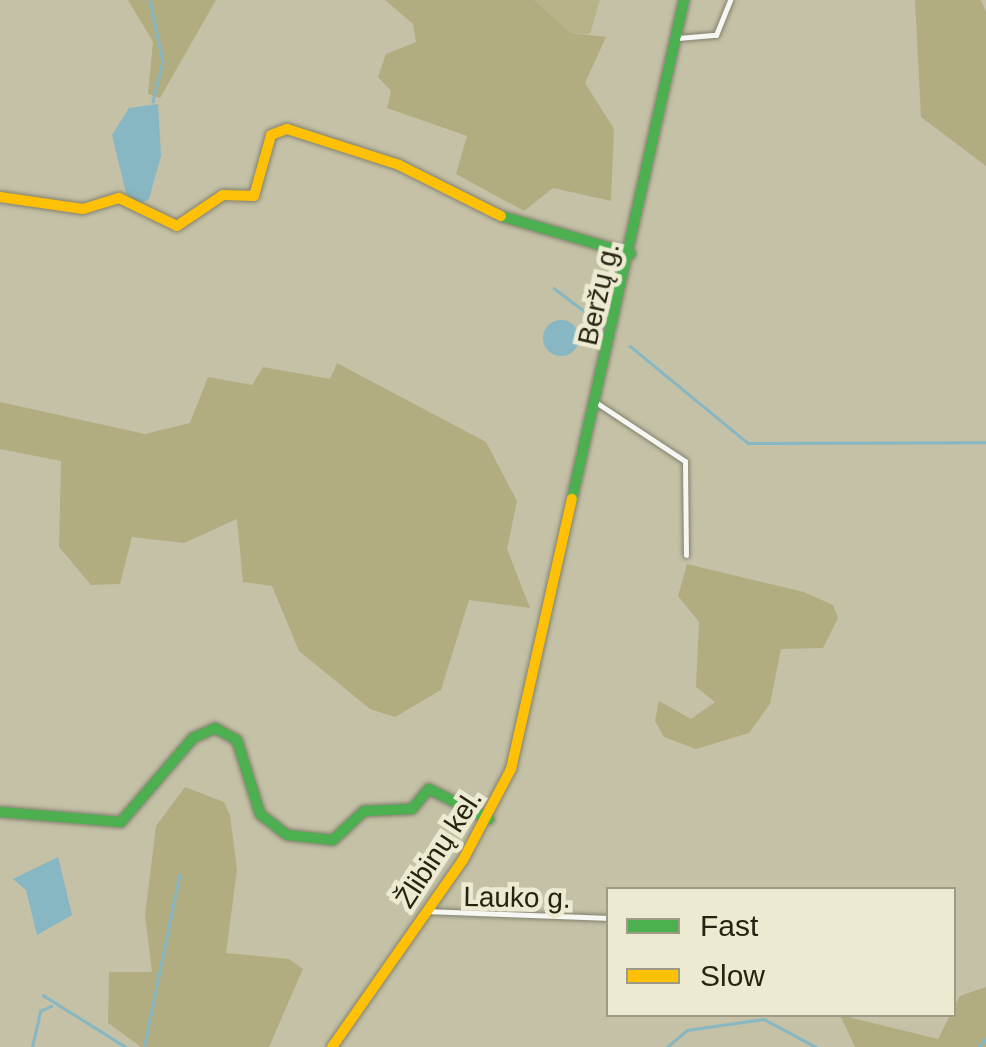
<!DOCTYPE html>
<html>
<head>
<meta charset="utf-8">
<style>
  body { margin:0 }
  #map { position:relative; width:986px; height:1047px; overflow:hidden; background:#c4c1a7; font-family:Helvetica,sans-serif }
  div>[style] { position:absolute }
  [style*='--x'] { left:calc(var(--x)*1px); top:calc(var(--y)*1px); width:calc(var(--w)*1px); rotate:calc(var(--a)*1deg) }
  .green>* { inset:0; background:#b7b388 }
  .forest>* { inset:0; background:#b2ad80 }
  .water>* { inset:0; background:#86b7c2 }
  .round { border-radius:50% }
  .stream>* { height:2.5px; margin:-1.25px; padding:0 1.25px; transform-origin:1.25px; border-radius:1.25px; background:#86b7c2 }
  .roads { filter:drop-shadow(0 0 2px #83816d) drop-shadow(0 0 2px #83816d) }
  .street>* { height:5px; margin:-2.5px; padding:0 2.5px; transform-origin:2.5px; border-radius:2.5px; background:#f6f6f2 }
  .fast>* { height:10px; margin:-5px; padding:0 5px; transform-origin:5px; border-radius:5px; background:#4caf50 }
  .slow>* { height:10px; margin:-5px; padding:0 5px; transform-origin:5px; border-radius:5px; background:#ffc107 }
  span { translate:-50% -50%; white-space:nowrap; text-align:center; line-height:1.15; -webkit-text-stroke:9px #ecebd2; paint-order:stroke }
  .street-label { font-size:28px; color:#262411 }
  .legend { position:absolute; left:606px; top:887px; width:350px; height:130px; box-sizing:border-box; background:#ecebd2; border:2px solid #9d9b85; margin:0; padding:12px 18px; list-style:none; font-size:30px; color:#262411 }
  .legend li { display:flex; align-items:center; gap:20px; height:50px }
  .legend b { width:50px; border:2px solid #9d9b85 }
</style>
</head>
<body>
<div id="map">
  <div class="green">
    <i style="clip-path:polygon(534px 0,600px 0,590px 34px,571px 33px)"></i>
  </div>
  <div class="forest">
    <i style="clip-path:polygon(128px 0,216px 0,160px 98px,148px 94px,153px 42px)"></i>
    <i style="clip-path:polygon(385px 0,534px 0,571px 33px,606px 37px,585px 83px,614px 129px,611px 201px,553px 188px,524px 211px,456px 174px,467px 136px,387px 108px,391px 91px,378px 77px,386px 54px,416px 42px,413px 24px)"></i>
    <i style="clip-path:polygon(915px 0,981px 0,986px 12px,986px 166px,921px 117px)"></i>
    <i style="clip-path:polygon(337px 363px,486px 442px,517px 501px,507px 549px,530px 608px,469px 600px,441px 690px,395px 717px,370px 709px,299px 651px,272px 586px,243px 582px,237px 519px,184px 543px,132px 537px,120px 584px,91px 585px,59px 547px,61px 461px,0 449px,0 402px,145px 434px,190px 423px,208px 377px,252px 385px,263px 367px,330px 379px)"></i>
    <i style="clip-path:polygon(687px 564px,804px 592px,833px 605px,838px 618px,823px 648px,781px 649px,770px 704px,749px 733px,696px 749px,664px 737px,655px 721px,659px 701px,691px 719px,715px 702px,696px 687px,699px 622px,678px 596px)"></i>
    <i style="clip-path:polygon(185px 787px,224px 802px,230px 815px,237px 870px,226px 953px,289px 959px,303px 969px,269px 1047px,141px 1047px,108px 1023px,109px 972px,152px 972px,145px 915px,156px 826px)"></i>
    <i style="clip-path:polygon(986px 987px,986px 1047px,855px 1047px,840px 1015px,938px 1039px,960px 996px)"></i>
  </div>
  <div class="water">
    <i style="clip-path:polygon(158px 104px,161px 156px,149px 199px,139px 204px,126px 193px,112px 135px,129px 108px)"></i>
    <i class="round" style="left:543px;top:320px;width:36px;height:36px"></i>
    <i style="clip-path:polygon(58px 857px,72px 915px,37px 935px,26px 890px,13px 879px)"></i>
  </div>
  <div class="stream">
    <i style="--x:150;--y:0;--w:63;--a:78.2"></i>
    <i style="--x:163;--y:62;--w:41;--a:104"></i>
    <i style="--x:554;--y:288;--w:63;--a:37.2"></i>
    <i style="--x:630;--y:346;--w:153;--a:39.4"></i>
    <i style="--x:748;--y:443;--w:238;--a:-0.2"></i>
    <i style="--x:43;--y:995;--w:98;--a:32.1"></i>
    <i style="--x:32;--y:1047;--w:37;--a:-77"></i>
    <i style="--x:40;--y:1011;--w:12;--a:-24"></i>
    <i style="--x:144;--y:1047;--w:175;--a:-78.4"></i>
    <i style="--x:667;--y:1047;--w:26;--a:-40"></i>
    <i style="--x:687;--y:1030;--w:78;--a:-8.1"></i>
    <i style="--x:764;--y:1019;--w:59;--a:28.3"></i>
    <i style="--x:978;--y:1047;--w:12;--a:-48"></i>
  </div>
  <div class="roads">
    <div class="street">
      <i style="--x:678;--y:38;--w:38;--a:-5"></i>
      <i style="--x:716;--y:35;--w:38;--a:-68"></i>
      <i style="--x:597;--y:403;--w:105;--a:33.4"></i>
      <i style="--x:685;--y:461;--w:94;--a:89.4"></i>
      <i style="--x:427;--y:911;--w:181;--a:2.2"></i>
    </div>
    <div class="fast">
      <i style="--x:501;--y:216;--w:135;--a:16.3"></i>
      <i style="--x:572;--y:499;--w:511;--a:-77.35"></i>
      <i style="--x:0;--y:812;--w:121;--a:4.7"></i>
      <i style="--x:121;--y:822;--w:111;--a:-49.4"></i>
      <i style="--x:193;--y:738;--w:24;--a:-24"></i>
      <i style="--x:215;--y:728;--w:25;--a:29"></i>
      <i style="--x:237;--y:740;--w:77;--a:72.7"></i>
      <i style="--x:260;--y:814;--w:34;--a:38"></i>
      <i style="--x:287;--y:835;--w:46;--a:6.2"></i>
      <i style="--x:333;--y:840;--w:42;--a:-43.1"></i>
      <i style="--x:364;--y:811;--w:48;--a:-2.4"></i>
      <i style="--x:412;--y:809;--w:26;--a:-50"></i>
      <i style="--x:429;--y:789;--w:67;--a:26.6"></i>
    </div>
    <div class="slow">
      <i style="--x:0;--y:197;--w:84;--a:8.2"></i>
      <i style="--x:83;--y:209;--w:38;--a:-17"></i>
      <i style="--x:119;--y:198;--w:64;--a:25.8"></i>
      <i style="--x:177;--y:226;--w:55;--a:-34"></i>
      <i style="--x:223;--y:195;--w:31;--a:2"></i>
      <i style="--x:254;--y:196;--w:63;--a:-74.4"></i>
      <i style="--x:271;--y:135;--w:17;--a:-21"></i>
      <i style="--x:287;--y:129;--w:118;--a:17.8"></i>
      <i style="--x:399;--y:165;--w:114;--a:26.6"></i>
      <i style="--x:332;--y:1047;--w:228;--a:-55"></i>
      <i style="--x:463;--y:860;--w:103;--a:-62.2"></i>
      <i style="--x:511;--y:769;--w:277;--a:-77.3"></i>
    </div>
  </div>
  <div class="street-label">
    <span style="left:599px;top:294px;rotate:-77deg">Beržų g.</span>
    <span style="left:439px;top:849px;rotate:-57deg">Žlibinų kel.</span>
    <span style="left:517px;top:898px;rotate:1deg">Lauko g.</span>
  </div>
  <ul class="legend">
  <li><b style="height:12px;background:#4caf50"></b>Fast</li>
  <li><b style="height:12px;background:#ffc107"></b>Slow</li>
  </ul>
</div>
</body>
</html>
